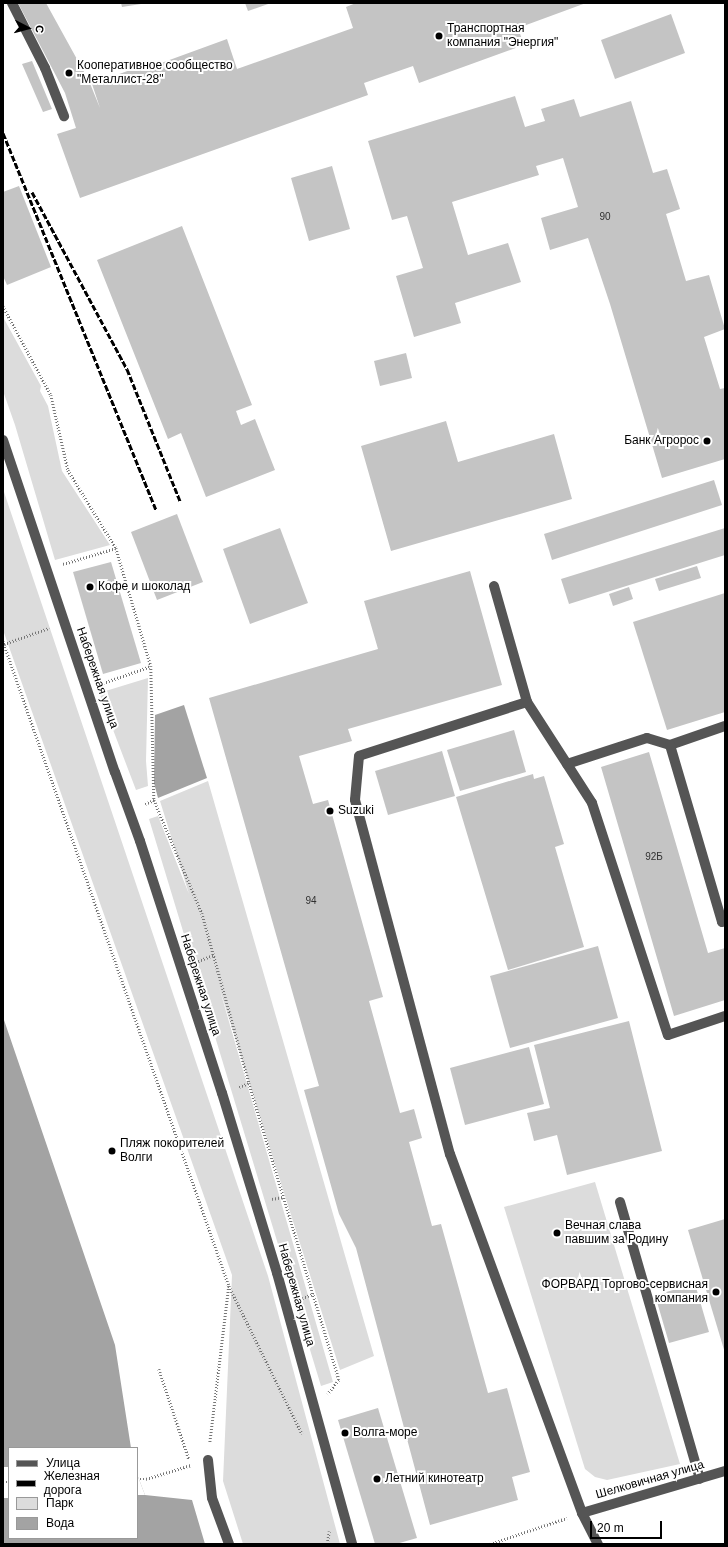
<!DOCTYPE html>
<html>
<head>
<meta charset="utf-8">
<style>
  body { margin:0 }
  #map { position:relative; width:728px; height:1547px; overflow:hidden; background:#fff; font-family:Arial,sans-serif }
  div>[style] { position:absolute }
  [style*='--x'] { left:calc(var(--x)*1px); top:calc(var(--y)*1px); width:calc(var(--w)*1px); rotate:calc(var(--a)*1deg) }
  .green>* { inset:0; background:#dcdcdc }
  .water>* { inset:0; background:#a3a3a3 }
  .pier>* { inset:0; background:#fff }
  .building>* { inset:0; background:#c4c4c4 }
  .path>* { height:2.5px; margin-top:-1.25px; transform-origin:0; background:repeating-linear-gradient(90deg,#777 0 1px,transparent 0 3px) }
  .minor>* { height:10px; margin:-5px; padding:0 5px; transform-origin:5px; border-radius:5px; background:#555 }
  .rail>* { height:3px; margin-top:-1.5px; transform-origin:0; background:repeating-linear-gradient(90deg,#000 0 6px,transparent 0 8px) }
  .dots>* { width:11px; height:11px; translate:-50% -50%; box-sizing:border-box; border:2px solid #fff; border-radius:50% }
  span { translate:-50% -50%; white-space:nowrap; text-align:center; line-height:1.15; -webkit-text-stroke:4px #fff; paint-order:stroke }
  .number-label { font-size:10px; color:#313131 }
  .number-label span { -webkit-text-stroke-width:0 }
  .poi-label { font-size:12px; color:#000 }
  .left { translate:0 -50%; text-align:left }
  .right { translate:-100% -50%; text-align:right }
  .street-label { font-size:12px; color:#000 }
  .frame { position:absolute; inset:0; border:4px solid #000; pointer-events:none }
  .legend { position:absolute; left:8px; top:1447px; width:130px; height:92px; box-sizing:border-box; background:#fff; border:1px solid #999; margin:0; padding:5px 7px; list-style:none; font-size:12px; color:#000 }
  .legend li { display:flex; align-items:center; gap:8px; height:20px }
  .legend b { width:20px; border:1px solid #999 }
  .north { position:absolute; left:8px; top:8px; width:40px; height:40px; -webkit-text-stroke:3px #fff; paint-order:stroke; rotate:96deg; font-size:11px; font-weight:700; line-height:16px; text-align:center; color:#000 }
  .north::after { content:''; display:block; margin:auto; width:14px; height:18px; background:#000; clip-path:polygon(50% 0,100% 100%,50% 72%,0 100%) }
  .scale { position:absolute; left:590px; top:1521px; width:72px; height:18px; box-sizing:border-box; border:2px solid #000; border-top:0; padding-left:5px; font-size:12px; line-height:14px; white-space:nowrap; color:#000; -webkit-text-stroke:3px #fff; paint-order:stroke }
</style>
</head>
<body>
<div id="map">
  <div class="green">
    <i style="clip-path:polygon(3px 317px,41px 386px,40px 391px,48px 406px,62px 471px,110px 545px,55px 560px,15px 425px,3px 391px)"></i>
    <i style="clip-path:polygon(3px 489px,268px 1276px,340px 1544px,243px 1544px,223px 1481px,232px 1275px,3px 630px)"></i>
    <i style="clip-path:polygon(148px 678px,146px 761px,148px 786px,136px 790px,99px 693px)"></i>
    <i style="clip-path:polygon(208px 781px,374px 1356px,340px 1370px,219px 987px,333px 1382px,321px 1386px,149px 819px,158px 816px,189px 894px,160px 801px)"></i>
    <i style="clip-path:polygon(595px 1182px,680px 1464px,607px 1480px,595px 1477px,585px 1469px,504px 1207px)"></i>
  </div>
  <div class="water">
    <i style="clip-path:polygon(184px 705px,207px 778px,158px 798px,154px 783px,155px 715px)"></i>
    <i style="clip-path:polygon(3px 1017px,115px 1345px,131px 1448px,9px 1448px,9px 1538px,137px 1538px,137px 1474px,145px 1495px,192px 1500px,205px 1544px,3px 1544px)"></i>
  </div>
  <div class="pier">
    <i style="clip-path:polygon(3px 1467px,9px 1467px,9px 1498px,3px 1498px)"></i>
    <i style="clip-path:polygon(137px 1474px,145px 1495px,137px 1495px)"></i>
  </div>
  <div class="building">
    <i style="clip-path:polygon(18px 3px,46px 3px,89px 81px,100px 108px,92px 84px,152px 62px,153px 66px,227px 39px,237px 69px,353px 28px,346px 7px,356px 3px,586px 3px,518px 28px,524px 45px,419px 83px,413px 66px,364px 83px,368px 95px,80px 198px,57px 134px,76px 128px,65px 93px)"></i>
    <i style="clip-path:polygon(121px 3px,141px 3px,141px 4px,122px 7px)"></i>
    <i style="clip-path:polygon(245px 3px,271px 3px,248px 11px)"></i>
    <i style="clip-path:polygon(671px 14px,685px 53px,615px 79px,601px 40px)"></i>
    <i style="clip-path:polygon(32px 61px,52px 109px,43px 112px,22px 64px)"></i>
    <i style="clip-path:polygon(515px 96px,525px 127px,545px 121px,541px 109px,574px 99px,580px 117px,631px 101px,653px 173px,667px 169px,680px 209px,666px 214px,686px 281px,709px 275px,725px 329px,704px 337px,720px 389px,725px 388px,725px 459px,662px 478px,610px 304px,588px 238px,550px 250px,541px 218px,578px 207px,563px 158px,536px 166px,539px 175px,452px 202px,468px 255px,508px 243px,521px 282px,455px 303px,461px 323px,414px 337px,396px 276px,423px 268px,407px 216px,392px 220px,368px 141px)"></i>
    <i style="clip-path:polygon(332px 166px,350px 229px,309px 241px,291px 178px)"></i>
    <i style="clip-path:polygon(19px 186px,51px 267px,7px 285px,3px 276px,3px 192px)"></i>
    <i style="clip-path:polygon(182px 226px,252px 405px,236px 411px,241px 425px,255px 419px,275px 470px,206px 497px,181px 433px,168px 439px,97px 260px)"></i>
    <i style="clip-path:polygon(406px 353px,412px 378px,380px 386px,374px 361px)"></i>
    <i style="clip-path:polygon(446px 421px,458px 462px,554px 434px,572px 499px,391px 551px,361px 446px)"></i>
    <i style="clip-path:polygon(714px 480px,722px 505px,552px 560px,544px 534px)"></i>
    <i style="clip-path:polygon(177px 514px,203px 582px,157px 600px,131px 532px)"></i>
    <i style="clip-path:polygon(280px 528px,308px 603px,250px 624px,223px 549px)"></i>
    <i style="clip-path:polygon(725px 528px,725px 555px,569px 604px,561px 579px)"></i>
    <i style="clip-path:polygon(111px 562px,141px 663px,103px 674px,73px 572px)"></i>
    <i style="clip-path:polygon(697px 566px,701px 578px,659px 591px,655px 579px)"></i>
    <i style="clip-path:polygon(470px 571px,502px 685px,348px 729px,352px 741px,299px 756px,313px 804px,328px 800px,383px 997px,369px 1001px,400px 1113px,414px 1109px,422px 1138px,409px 1142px,432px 1226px,441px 1224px,488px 1393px,507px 1388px,530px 1472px,512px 1477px,518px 1500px,430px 1525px,356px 1248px,339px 1214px,304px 1090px,319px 1086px,209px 698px,378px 649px,364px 601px)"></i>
    <i style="clip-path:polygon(629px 587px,633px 599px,613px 606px,609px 594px)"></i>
    <i style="clip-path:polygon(725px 593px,725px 712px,667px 730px,633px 622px)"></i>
    <i style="clip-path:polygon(514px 730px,526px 772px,460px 791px,447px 750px)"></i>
    <i style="clip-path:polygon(442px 751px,455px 796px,388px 815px,375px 771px)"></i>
    <i style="clip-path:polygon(649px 752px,708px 953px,725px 948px,725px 1000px,674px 1016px,601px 767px)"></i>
    <i style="clip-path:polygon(533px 774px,534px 779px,544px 776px,564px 844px,555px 847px,584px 947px,508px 970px,456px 797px)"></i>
    <i style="clip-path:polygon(598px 946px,618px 1018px,510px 1048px,490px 976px)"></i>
    <i style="clip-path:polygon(629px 1021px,662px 1151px,567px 1175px,557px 1135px,534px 1141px,527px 1113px,550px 1108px,534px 1045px)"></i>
    <i style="clip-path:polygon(529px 1047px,544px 1104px,465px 1125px,450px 1068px)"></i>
    <i style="clip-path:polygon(725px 1219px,725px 1353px,688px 1230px)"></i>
    <i style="clip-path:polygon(695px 1284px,709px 1332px,669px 1343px,655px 1295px)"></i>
    <i style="clip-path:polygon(378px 1408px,417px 1538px,396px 1544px,375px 1544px,338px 1420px)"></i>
  </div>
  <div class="path">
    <i style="--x:3;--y:306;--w:101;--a:61.7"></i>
    <i style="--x:51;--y:395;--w:77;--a:77.2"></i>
    <i style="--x:68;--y:470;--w:92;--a:58.4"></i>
    <i style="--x:116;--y:548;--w:123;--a:73.5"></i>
    <i style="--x:151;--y:666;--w:134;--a:88.7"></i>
    <i style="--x:154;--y:800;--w:123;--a:67"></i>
    <i style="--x:202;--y:913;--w:176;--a:74.5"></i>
    <i style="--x:249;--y:1083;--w:310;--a:73.1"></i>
    <i style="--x:339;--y:1380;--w:18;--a:128"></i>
    <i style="--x:63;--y:564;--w:55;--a:-16.8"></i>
    <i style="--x:3;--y:641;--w:683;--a:70.69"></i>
    <i style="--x:229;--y:1286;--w:158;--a:96.9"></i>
    <i style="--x:4;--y:644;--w:48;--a:-19.6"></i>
    <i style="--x:103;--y:683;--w:51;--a:-19.5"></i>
    <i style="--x:145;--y:804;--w:10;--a:-24"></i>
    <i style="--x:198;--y:961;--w:17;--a:-21"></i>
    <i style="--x:239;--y:1087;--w:11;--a:-22"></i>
    <i style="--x:272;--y:1199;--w:11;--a:-10"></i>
    <i style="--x:229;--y:1286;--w:165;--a:63.7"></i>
    <i style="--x:302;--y:1298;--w:12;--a:-20"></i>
    <i style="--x:159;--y:1369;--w:95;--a:71.6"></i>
    <i style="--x:137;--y:1479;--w:9;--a:0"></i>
    <i style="--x:146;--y:1479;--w:47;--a:-17.3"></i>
    <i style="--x:6;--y:1482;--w:3;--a:0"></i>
    <i style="--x:327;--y:1544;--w:13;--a:-81"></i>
    <i style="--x:490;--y:1544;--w:81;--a:-18.7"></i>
  </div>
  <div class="minor">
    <i style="--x:12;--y:3;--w:73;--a:63.1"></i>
    <i style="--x:45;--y:68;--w:52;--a:68.4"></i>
    <i style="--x:3;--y:440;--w:350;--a:71.4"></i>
    <i style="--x:115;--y:772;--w:73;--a:70.1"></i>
    <i style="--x:140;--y:841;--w:265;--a:72"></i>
    <i style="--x:222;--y:1093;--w:188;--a:73"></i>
    <i style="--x:277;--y:1273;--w:281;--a:74.5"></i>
    <i style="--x:494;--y:586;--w:121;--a:74.1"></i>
    <i style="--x:527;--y:702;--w:120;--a:57.2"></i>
    <i style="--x:592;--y:803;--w:244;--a:71.9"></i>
    <i style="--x:668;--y:1035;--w:60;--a:-18.4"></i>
    <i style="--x:527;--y:702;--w:176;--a:162.2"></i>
    <i style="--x:359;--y:756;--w:44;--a:95.2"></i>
    <i style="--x:355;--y:800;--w:367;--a:75"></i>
    <i style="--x:450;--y:1154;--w:382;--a:69.8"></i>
    <i style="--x:582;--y:1513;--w:35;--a:63"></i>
    <i style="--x:670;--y:745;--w:58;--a:-19.1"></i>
    <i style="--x:567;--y:764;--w:84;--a:-18"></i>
    <i style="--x:647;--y:738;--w:24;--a:17"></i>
    <i style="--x:670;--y:745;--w:184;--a:73.6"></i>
    <i style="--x:722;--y:922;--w:3;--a:-18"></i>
    <i style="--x:620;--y:1202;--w:288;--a:73.9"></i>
    <i style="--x:208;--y:1460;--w:38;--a:84"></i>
    <i style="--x:212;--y:1498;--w:49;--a:69.7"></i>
    <i style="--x:582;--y:1513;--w:149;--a:-16.4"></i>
  </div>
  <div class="rail">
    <i style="--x:3;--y:133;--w:407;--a:67.9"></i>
    <i style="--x:32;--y:192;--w:201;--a:61.8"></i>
    <i style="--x:127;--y:369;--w:142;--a:68.1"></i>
  </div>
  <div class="dots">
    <i style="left:439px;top:36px;background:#000"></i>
    <i style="left:69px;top:73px;background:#000"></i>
    <i style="left:707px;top:441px;background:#000"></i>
    <i style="left:90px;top:587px;background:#000"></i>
    <i style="left:330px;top:811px;background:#000"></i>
    <i style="left:112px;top:1151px;background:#000"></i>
    <i style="left:557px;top:1233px;background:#000"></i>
    <i style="left:716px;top:1292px;background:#000"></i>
    <i style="left:345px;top:1433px;background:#000"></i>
    <i style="left:377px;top:1479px;background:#000"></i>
  </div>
  <div class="number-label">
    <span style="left:605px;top:217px">90</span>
    <span style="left:654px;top:857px">92Б</span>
    <span style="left:311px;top:901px">94</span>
  </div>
  <div class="poi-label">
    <span class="left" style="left:447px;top:36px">Транспортная<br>компания "Энергия"</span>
    <span class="left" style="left:77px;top:73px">Кооперативное сообщество<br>"Металлист-28"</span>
    <span class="right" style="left:699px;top:441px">Банк Агророс</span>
    <span class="left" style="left:98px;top:587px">Кофе и шоколад</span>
    <span class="left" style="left:338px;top:811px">Suzuki</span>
    <span class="left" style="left:120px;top:1151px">Пляж покорителей<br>Волги</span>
    <span class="left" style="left:565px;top:1233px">Вечная слава<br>павшим за Родину</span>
    <span class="right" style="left:708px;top:1292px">ФОРВАРД Торгово-сервисная<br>компания</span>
    <span class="left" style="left:353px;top:1433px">Волга-море</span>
    <span class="left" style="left:385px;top:1479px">Летний кинотеатр</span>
  </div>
  <div class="street-label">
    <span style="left:97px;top:678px;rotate:71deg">Набережная улица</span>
    <span style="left:200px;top:985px;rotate:72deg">Набережная улица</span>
    <span style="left:296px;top:1295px;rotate:74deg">Набережная улица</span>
    <span style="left:650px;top:1480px;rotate:-16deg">Шелковичная улица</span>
  </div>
  <div class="frame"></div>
  <ul class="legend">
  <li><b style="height:5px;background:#555"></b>Улица</li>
  <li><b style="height:5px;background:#000"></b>Железная дорога</li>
  <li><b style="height:11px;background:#dcdcdc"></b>Парк</li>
  <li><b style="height:11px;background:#a3a3a3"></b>Вода</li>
  </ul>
  <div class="north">С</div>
  <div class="scale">20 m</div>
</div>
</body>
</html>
